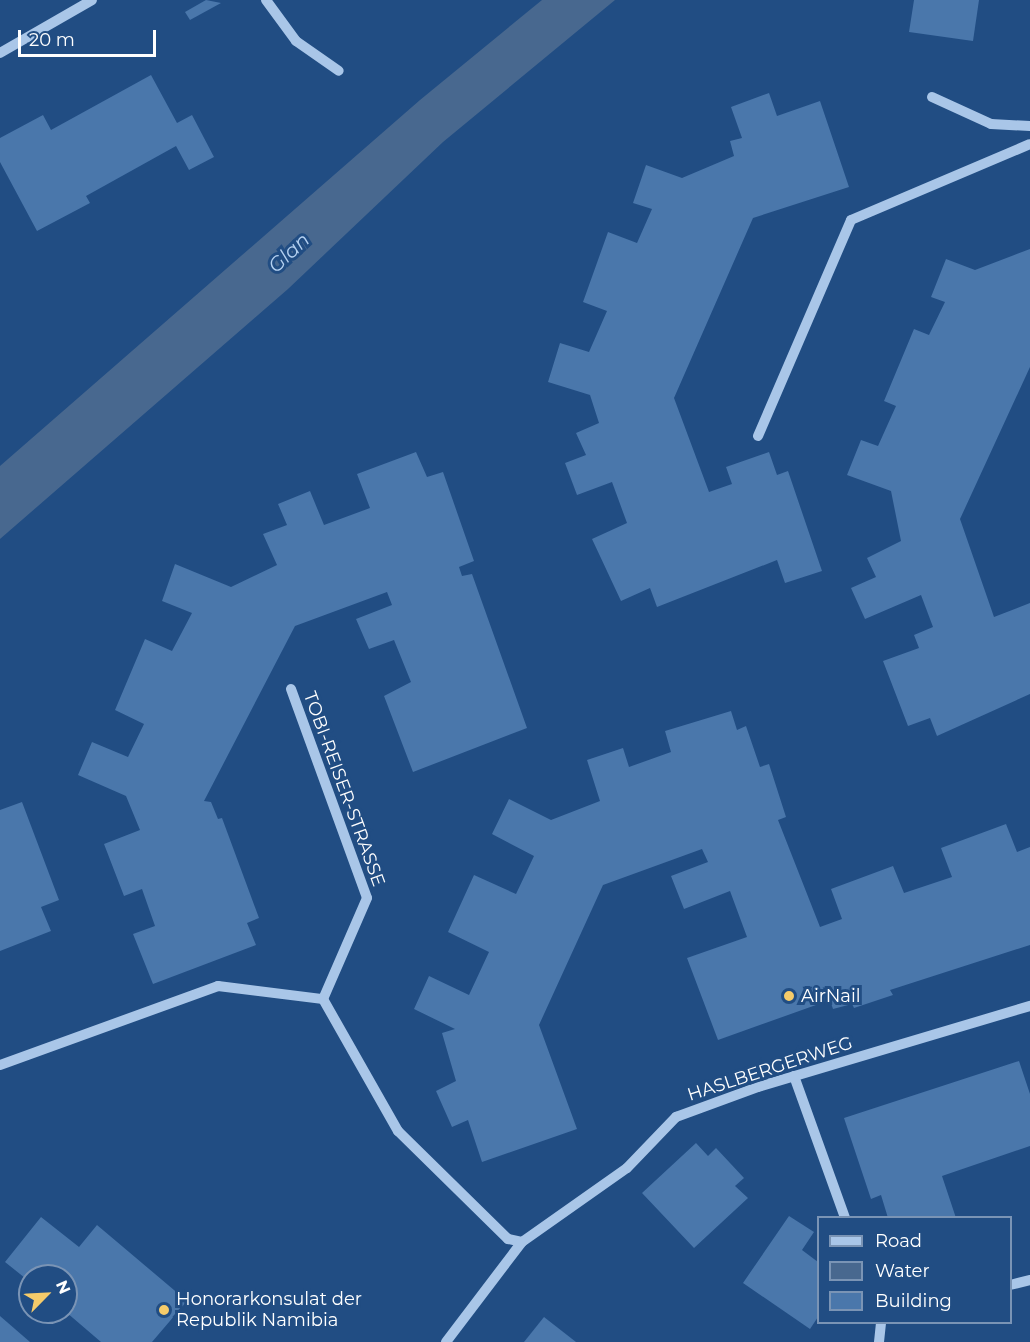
<!DOCTYPE html>
<html>
<head>
<meta charset="utf-8">
<style>
  body { margin:0 }
  #map { position:relative; width:1030px; height:1342px; overflow:hidden; background:#214d83; font-family:Montserrat,sans-serif }
  div>[style] { position:absolute }
  [style*='--x'] { left:calc(var(--x)*1px); top:calc(var(--y)*1px); width:calc(var(--w)*1px); rotate:calc(var(--a)*1deg) }
  .water>* { inset:0; background:#48688f }
  .building>* { inset:0; background:#4a77ab }
  .minor>* { height:10px; margin:-5px; padding:0 5px; transform-origin:5px; border-radius:5px; background:#a9c6e8 }
  .dots>* { width:16px; height:16px; translate:-50% -50%; box-sizing:border-box; border:3px solid #214d83; border-radius:50% }
  span { translate:-50% -50%; white-space:nowrap; text-align:center; line-height:1.15; -webkit-text-stroke:6px #214d83; paint-order:stroke }
  .street-label { font-size:18px; color:#fff }
  .poi-label { font-size:18px; color:#fff }
  .left { translate:0 -50%; text-align:left }
  .water-label { font-size:20px; color:#b4d0f0; font-style:italic }
  .legend { position:absolute; left:817px; top:1216px; width:195px; height:108px; box-sizing:border-box; background:#214d83; border:2px solid #7a94b5; margin:0; padding:8px 10px; list-style:none; font-size:18px; color:#fff }
  .legend li { display:flex; align-items:center; gap:12px; height:30px }
  .legend b { width:30px; border:2px solid #7a94b5 }
  .north { position:absolute; left:18px; top:1264px; width:60px; height:60px; box-sizing:border-box; background:#214d83; border:2px solid #7a94b5; border-radius:50%; rotate:66deg; font-size:16px; font-weight:700; line-height:24px; text-align:center; color:#fff }
  .north::after { content:''; display:block; margin:auto; width:21px; height:27px; background:#f5cb6a; clip-path:polygon(50% 0,100% 100%,50% 72%,0 100%) }
  .scale { position:absolute; left:18px; top:30px; width:138px; height:27px; box-sizing:border-box; border:3px solid #fff; border-top:0; padding-left:8px; font-size:18px; line-height:21px; white-space:nowrap; color:#fff; -webkit-text-stroke:4px #214d83; paint-order:stroke }
</style>
</head>
<body>
<div id="map">
  <div class="water">
    <i style="clip-path:polygon(542px 0,615px 0,443px 142px,288px 289px,0 539px,0 466px,420px 100px)"></i>
  </div>
  <div class="building">
    <i style="clip-path:polygon(206px 0,221px 3px,190px 20px,185px 12px)"></i>
    <i style="clip-path:polygon(914px 0,979px 0,973px 41px,909px 32px)"></i>
    <i style="clip-path:polygon(151px 75px,177px 123px,192px 115px,214px 157px,189px 170px,176px 146px,86px 196px,90px 203px,37px 231px,0 162px,0 138px,43px 115px,51px 130px)"></i>
    <i style="clip-path:polygon(769px 93px,777px 116px,820px 101px,849px 187px,753px 218px,674px 398px,709px 492px,732px 484px,726px 467px,769px 452px,777px 475px,788px 471px,822px 571px,785px 583px,777px 560px,657px 607px,650px 588px,621px 601px,592px 539px,627px 523px,612px 482px,577px 495px,565px 463px,586px 455px,576px 433px,599px 423px,590px 395px,548px 382px,560px 343px,589px 352px,607px 311px,583px 302px,608px 232px,637px 243px,652px 209px,633px 203px,646px 165px,682px 178px,734px 156px,730px 141px,742px 138px,731px 107px)"></i>
    <i style="clip-path:polygon(1030px 249px,1030px 367px,960px 519px,994px 617px,1030px 603px,1030px 694px,937px 736px,930px 718px,908px 726px,883px 661px,919px 648px,914px 635px,933px 627px,921px 595px,865px 619px,851px 588px,876px 577px,867px 558px,901px 541px,891px 491px,847px 475px,861px 440px,878px 446px,896px 406px,884px 401px,914px 329px,929px 335px,945px 302px,931px 297px,946px 259px,975px 270px)"></i>
    <i style="clip-path:polygon(416px 452px,427px 477px,443px 472px,474px 561px,459px 567px,462px 576px,472px 574px,527px 728px,413px 772px,384px 696px,411px 682px,394px 640px,369px 649px,356px 619px,392px 605px,387px 592px,295px 626px,204px 801px,211px 802px,218px 819px,222px 818px,259px 918px,247px 923px,256px 945px,153px 984px,133px 934px,155px 926px,142px 889px,124px 896px,104px 844px,140px 830px,126px 796px,78px 775px,92px 742px,128px 757px,144px 724px,115px 710px,145px 639px,172px 651px,192px 613px,162px 601px,175px 564px,231px 587px,277px 565px,263px 534px,287px 525px,278px 504px,310px 491px,324px 525px,370px 508px,357px 474px)"></i>
    <i style="clip-path:polygon(731px 711px,737px 730px,746px 726px,760px 767px,769px 764px,786px 817px,778px 820px,820px 927px,842px 919px,831px 889px,893px 866px,904px 893px,952px 877px,941px 848px,1006px 824px,1017px 852px,1030px 847px,1030px 945px,890px 990px,893px 995px,854px 1008px,852px 1004px,833px 1009px,830px 1000px,718px 1040px,687px 958px,747px 937px,730px 891px,684px 909px,671px 876px,708px 862px,702px 849px,603px 885px,539px 1025px,577px 1129px,482px 1162px,468px 1120px,452px 1127px,436px 1091px,456px 1081px,442px 1033px,455px 1029px,414px 1009px,429px 976px,469px 995px,489px 952px,448px 932px,474px 875px,516px 894px,534px 856px,492px 834px,509px 799px,551px 820px,600px 801px,587px 760px,623px 748px,629px 767px,671px 752px,665px 731px)"></i>
    <i style="clip-path:polygon(22px 802px,59px 900px,41px 907px,51px 931px,0 951px,0 810px)"></i>
    <i style="clip-path:polygon(1019px 1061px,1030px 1094px,1030px 1146px,942px 1176px,956px 1218px,888px 1218px,881px 1195px,871px 1199px,844px 1118px)"></i>
    <i style="clip-path:polygon(696px 1143px,708px 1156px,716px 1148px,744px 1178px,735px 1186px,748px 1198px,694px 1248px,642px 1193px)"></i>
    <i style="clip-path:polygon(789px 1216px,814px 1232px,802px 1250px,818px 1262px,818px 1317px,810px 1329px,743px 1283px)"></i>
    <i style="clip-path:polygon(41px 1217px,79px 1247px,97px 1225px,187px 1301px,152px 1342px,101px 1342px,66px 1312px,66px 1276px,30px 1276px,30px 1282px,5px 1262px)"></i>
    <i style="clip-path:polygon(0 1316px,30px 1342px,0 1342px)"></i>
    <i style="clip-path:polygon(544px 1317px,576px 1342px,524px 1342px)"></i>
  </div>
  <div class="minor">
    <i style="--x:266;--y:0;--w:51;--a:53.8"></i>
    <i style="--x:296;--y:41;--w:52;--a:34.9"></i>
    <i style="--x:0;--y:53;--w:106;--a:-29.9"></i>
    <i style="--x:932;--y:97;--w:65;--a:24.6"></i>
    <i style="--x:991;--y:124;--w:39;--a:3"></i>
    <i style="--x:758;--y:436;--w:235;--a:-66.7"></i>
    <i style="--x:851;--y:220;--w:194;--a:-23"></i>
    <i style="--x:291;--y:689;--w:222;--a:70"></i>
    <i style="--x:367;--y:898;--w:110;--a:113.5"></i>
    <i style="--x:323;--y:999;--w:152;--a:60.4"></i>
    <i style="--x:398;--y:1131;--w:154;--a:44.5"></i>
    <i style="--x:508;--y:1239;--w:14;--a:12"></i>
    <i style="--x:522;--y:1242;--w:128;--a:-35.2"></i>
    <i style="--x:627;--y:1168;--w:71;--a:-46.1"></i>
    <i style="--x:676;--y:1117;--w:87;--a:-20.1"></i>
    <i style="--x:758;--y:1087;--w:284;--a:-16.6"></i>
    <i style="--x:0;--y:1065;--w:232;--a:-19.9"></i>
    <i style="--x:218;--y:986;--w:106;--a:7.1"></i>
    <i style="--x:794;--y:1076;--w:151;--a:70.2"></i>
    <i style="--x:1010;--y:1285;--w:21;--a:-14"></i>
    <i style="--x:446;--y:1342;--w:126;--a:-52.8"></i>
    <i style="--x:879;--y:1342;--w:20;--a:-84"></i>
  </div>
  <div class="dots">
    <i style="left:789px;top:996px;background:#f5cb6a"></i>
    <i style="left:164px;top:1310px;background:#f5cb6a"></i>
  </div>
  <div class="street-label">
    <span style="left:344px;top:789px;rotate:70deg">TOBI-REISER-STRASSE</span>
    <span style="left:770px;top:1069px;rotate:-18deg">HASLBERGERWEG</span>
  </div>
  <div class="poi-label">
    <span class="left" style="left:801px;top:996px">AirNail</span>
    <span class="left" style="left:176px;top:1310px">Honorarkonsulat der<br>Republik Namibia</span>
  </div>
  <div class="water-label">
    <span style="left:289px;top:253px;rotate:-43deg">Glan</span>
  </div>
  <ul class="legend">
  <li><b style="height:8px;background:#a9c6e8"></b>Road</li>
  <li><b style="height:16px;background:#48688f"></b>Water</li>
  <li><b style="height:16px;background:#4a77ab"></b>Building</li>
  </ul>
  <div class="north">N</div>
  <div class="scale">20 m</div>
</div>
</body>
</html>
